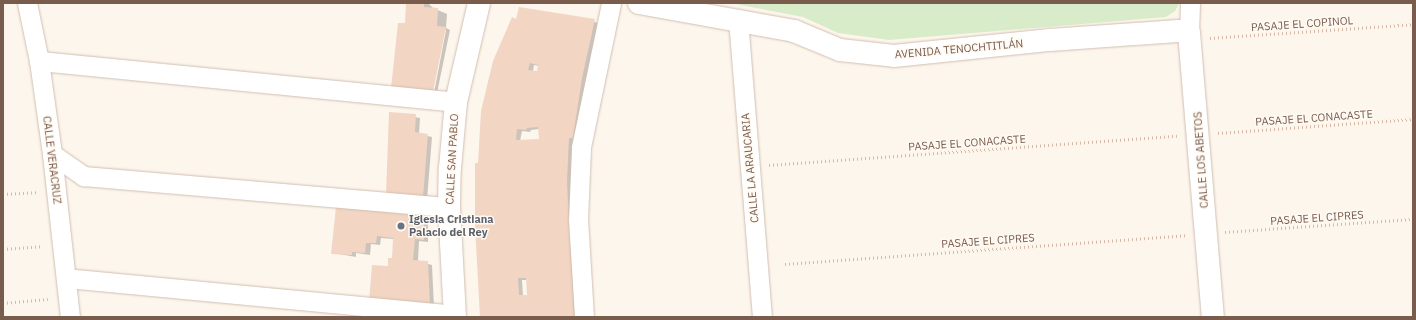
<!DOCTYPE html>
<html>
<head>
<meta charset="utf-8">
<style>
  body { margin:0 }
  #map { position:relative; width:1416px; height:320px; overflow:hidden; background:#fdf6ec; font-family:"IBM Plex Sans",sans-serif }
  div>[style] { position:absolute }
  [style*='--x'] { left:calc(var(--x)*1px); top:calc(var(--y)*1px); width:calc(var(--w)*1px); rotate:calc(var(--a)*1deg) }
  .green>* { inset:0; background:#d8ecc9 }
  .shadow>* { inset:0; background:#0003 }
  .building>* { inset:0; background:#f3d5c3 }
  .path>* { height:2.5px; margin-top:-1.25px; transform-origin:0; background:repeating-linear-gradient(90deg,#d9b8a5 0 1px,transparent 0 4px) }
  .roads { filter:drop-shadow(0 0 1px #d1beb0) drop-shadow(0 0 1px #d1beb0) }
  .street>* { height:19px; margin:-9.5px; padding:0 9.5px; transform-origin:9.5px; border-radius:9.5px; background:#fff }
  .secondary>* { height:22px; margin:-11px; padding:0 11px; transform-origin:11px; border-radius:11px; background:#fff }
  .dots>* { width:11px; height:11px; translate:-50% -50%; box-sizing:border-box; border:2px solid #fffaf3; border-radius:50% }
  span { translate:-50% -50%; white-space:nowrap; text-align:center; line-height:1.15; -webkit-text-stroke:3px #fffaf3; paint-order:stroke }
  .street-label { font-size:11px; color:#7a5c4d }
  .worship-label { font-size:11px; color:#5b616d; font-weight:700 }
  .left { translate:0 -50%; text-align:left }
  .frame { position:absolute; inset:0; border:4px solid #7a5c4d; pointer-events:none }
</style>
</head>
<body>
<div id="map">
  <div class="green">
    <i style="clip-path:polygon(730px 3px,1179px 3px,1179px 4px,1175px 11px,1166px 17px,889px 40px,838px 33px,803px 17px)"></i>
  </div>
  <div class="shadow">
    <i style="clip-path:polygon(407px 3px,428px 3px,433px 8px,447px 14px,446px 28px,450px 30px,437px 93px,434px 93px,446px 30px,406px 24px)"></i>
    <i style="clip-path:polygon(evenodd,520px 8px,599px 23px,578px 317px,482px 317px,479px 164px,521px 21px,520px 8px,534px 65px,539px 66px,538px 72px,533px 71px,534px 65px,520px 8px,539px 129px,540px 140px,520px 141px,522px 131px,530px 132px,531px 130px,539px 129px,520px 8px,522px 280px,527px 280px,528px 296px,523px 296px,522px 280px)"></i>
    <i style="clip-path:polygon(390px 113px,420px 118px,419px 134px,432px 137px,427px 200px,391px 197px)"></i>
    <i style="clip-path:polygon(424px 217px,428px 219px,428px 242px,419px 241px,418px 261px,432px 265px,434px 307px,389px 267px,393px 259px,394px 239px,381px 238px,380px 245px,371px 244px,370px 255px,356px 253px,356px 257px,333px 253px)"></i>
  </div>
  <div class="building">
    <i style="clip-path:polygon(406px 3px,424px 3px,424px 7px,438px 8px,437px 26px,446px 27px,433px 92px,391px 88px,398px 23px,405px 23px)"></i>
    <i style="clip-path:polygon(evenodd,519px 7px,595px 19px,582px 78px,573px 138px,569px 138px,567px 182px,574px 317px,480px 317px,475px 226px,475px 163px,478px 163px,481px 111px,493px 61px,512px 17px,516px 19px,519px 7px,530px 63px,538px 65px,537px 71px,528px 70px,530px 63px,519px 7px,538px 127px,539px 139px,516px 140px,517px 129px,526px 130px,527px 128px,538px 127px,519px 7px,518px 278px,526px 278px,527px 295px,519px 295px,518px 278px)"></i>
    <i style="clip-path:polygon(389px 112px,416px 114px,415px 132px,428px 134px,423px 198px,386px 195px)"></i>
    <i style="clip-path:polygon(336px 207px,424px 216px,424px 240px,415px 239px,413px 260px,428px 261px,430px 305px,369px 302px,372px 265px,388px 266px,388px 258px,392px 258px,393px 238px,377px 236px,376px 243px,366px 243px,365px 253px,352px 252px,352px 255px,331px 254px)"></i>
  </div>
  <div class="path">
    <i style="--x:1210;--y:38;--w:203;--a:-3.9"></i>
    <i style="--x:1218;--y:133;--w:196;--a:-4.1"></i>
    <i style="--x:769;--y:165;--w:409;--a:-4.1"></i>
    <i style="--x:3;--y:194;--w:33;--a:-3"></i>
    <i style="--x:1225;--y:232;--w:188;--a:-4"></i>
    <i style="--x:3;--y:249;--w:39;--a:-4"></i>
    <i style="--x:785;--y:264;--w:402;--a:-4.1"></i>
    <i style="--x:3;--y:303;--w:45;--a:-5.1"></i>
  </div>
  <div class="roads">
    <div class="street">
      <i style="--x:27;--y:3;--w:59;--a:78.3"></i>
      <i style="--x:39;--y:61;--w:94;--a:82"></i>
      <i style="--x:52;--y:154;--w:164;--a:83.7"></i>
      <i style="--x:738;--y:19;--w:299;--a:85.4"></i>
      <i style="--x:1189;--y:33;--w:30;--a:-88"></i>
      <i style="--x:39;--y:61;--w:419;--a:5.6"></i>
      <i style="--x:52;--y:154;--w:39;--a:35"></i>
      <i style="--x:84;--y:176;--w:366;--a:4.9"></i>
      <i style="--x:66;--y:278;--w:390;--a:5.4"></i>
      <i style="--x:584;--y:317;--w:97;--a:-93.5"></i>
      <i style="--x:578;--y:220;--w:73;--a:-87.6"></i>
      <i style="--x:581;--y:147;--w:147;--a:-78.2"></i>
    </div>
    <div class="secondary">
      <i style="--x:639;--y:3;--w:158;--a:10.2"></i>
      <i style="--x:794;--y:31;--w:50;--a:22.4"></i>
      <i style="--x:840;--y:50;--w:54;--a:6.3"></i>
      <i style="--x:894;--y:56;--w:157;--a:-5.9"></i>
      <i style="--x:1050;--y:40;--w:128;--a:-4"></i>
      <i style="--x:1178;--y:31;--w:11;--a:10"></i>
      <i style="--x:1189;--y:33;--w:285;--a:85.2"></i>
      <i style="--x:455;--y:317;--w:110;--a:-93.1"></i>
      <i style="--x:449;--y:207;--w:39;--a:-89"></i>
      <i style="--x:450;--y:168;--w:66;--a:-84.8"></i>
      <i style="--x:456;--y:102;--w:102;--a:-76.9"></i>
    </div>
  </div>
  <div class="dots">
    <i style="left:401px;top:226px;background:#6b7280"></i>
  </div>
  <div class="street-label">
    <span style="left:1302px;top:24px;rotate:-4deg">PASAJE EL COPINOL</span>
    <span style="left:959px;top:49px;rotate:-5deg">AVENIDA TENOCHTITLÁN</span>
    <span style="left:1314px;top:118px;rotate:-4deg">PASAJE EL CONACASTE</span>
    <span style="left:967px;top:143px;rotate:-4deg">PASAJE EL CONACASTE</span>
    <span style="left:452px;top:159px;rotate:-87deg">CALLE SAN PABLO</span>
    <span style="left:52px;top:160px;rotate:83deg">CALLE VERACRUZ</span>
    <span style="left:1201px;top:160px;rotate:-94deg">CALLE LOS ABETOS</span>
    <span style="left:750px;top:168px;rotate:-95deg">CALLE LA ARAUCARIA</span>
    <span style="left:1317px;top:218px;rotate:-4deg">PASAJE EL CIPRES</span>
    <span style="left:988px;top:241px;rotate:-4deg">PASAJE EL CIPRES</span>
  </div>
  <div class="worship-label">
    <span class="left" style="left:409px;top:226px">Iglesia Cristiana<br>Palacio del Rey</span>
  </div>
  <div class="frame"></div>
</div>
</body>
</html>
